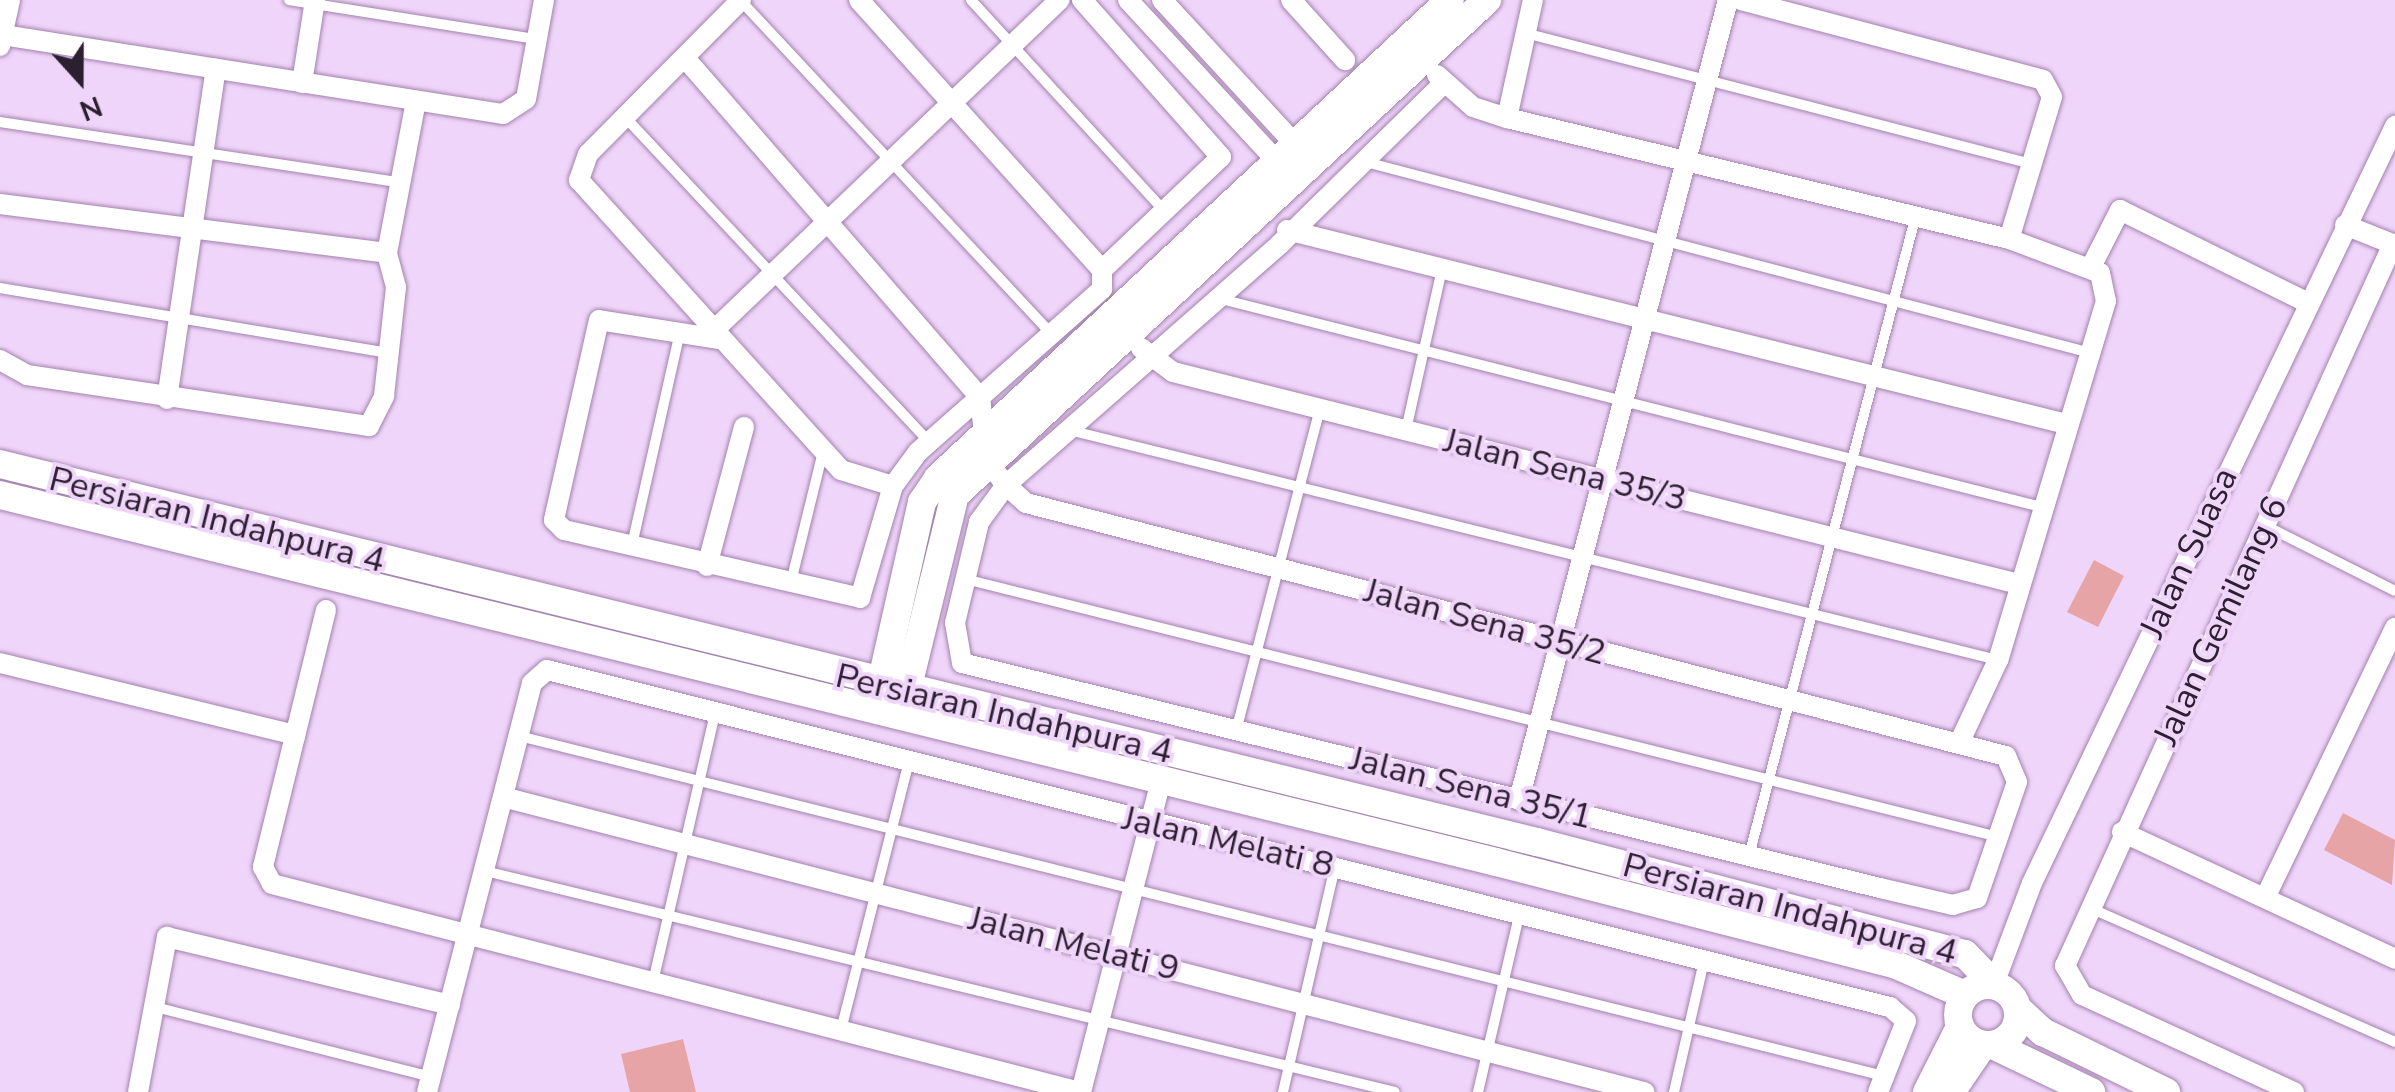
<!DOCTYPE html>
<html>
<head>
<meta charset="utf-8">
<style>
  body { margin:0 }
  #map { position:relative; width:2395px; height:1092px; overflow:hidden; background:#f0d5fa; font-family:"Nunito Sans",sans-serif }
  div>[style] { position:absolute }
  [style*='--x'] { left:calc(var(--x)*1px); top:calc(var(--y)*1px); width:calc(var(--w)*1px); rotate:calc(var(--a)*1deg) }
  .green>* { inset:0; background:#e7a4a6 }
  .roads { filter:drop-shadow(0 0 2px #a282ae) drop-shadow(0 0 2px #a282ae) }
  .lane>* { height:10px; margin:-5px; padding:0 5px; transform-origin:5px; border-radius:5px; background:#fff }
  .street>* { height:20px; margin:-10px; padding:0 10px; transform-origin:10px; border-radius:10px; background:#fff }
  .secondary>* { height:28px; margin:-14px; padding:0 14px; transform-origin:14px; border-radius:14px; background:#fff }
  .secondary>.ring { margin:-14px; padding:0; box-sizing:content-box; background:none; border:28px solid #fff; border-radius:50% }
  span { translate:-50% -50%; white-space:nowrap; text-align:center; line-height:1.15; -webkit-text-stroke:8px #f0d5fa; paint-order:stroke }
  .street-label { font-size:35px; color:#2c1f30 }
  .north { position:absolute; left:30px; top:30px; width:100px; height:100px; -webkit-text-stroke:8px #f0d5fa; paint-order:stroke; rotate:159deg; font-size:28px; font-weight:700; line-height:40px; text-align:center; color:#2c1f30 }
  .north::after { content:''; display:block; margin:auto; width:35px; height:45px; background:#2c1f30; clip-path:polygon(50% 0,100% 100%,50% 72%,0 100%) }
</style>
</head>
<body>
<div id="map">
  <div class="green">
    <i style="clip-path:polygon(2094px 560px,2124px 576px,2098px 627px,2067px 612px)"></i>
    <i style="clip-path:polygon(2343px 813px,2395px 840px,2392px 885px,2324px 850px)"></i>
    <i style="clip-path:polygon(683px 1039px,696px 1092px,630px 1092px,621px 1054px)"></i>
  </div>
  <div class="roads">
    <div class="lane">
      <i style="--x:289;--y:0;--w:250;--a:9"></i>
      <i style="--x:971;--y:0;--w:289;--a:47.5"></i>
      <i style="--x:741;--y:1;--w:455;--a:47"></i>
      <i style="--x:1525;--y:33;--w:523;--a:14.51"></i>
      <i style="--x:625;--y:117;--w:444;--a:46.9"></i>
      <i style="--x:0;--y:122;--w:408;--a:8.6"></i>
      <i style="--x:1362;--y:161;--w:750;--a:14.76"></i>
      <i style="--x:0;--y:288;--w:394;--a:9.5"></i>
      <i style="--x:1217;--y:298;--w:850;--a:14.23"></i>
      <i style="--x:1069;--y:430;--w:957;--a:13.91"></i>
      <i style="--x:1406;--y:430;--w:165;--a:-77.4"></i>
      <i style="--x:2266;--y:526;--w:144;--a:26.7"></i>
      <i style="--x:632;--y:545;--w:218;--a:-77.3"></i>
      <i style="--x:965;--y:579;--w:1065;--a:14.02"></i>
      <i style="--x:790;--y:586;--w:138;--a:-76.2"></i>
      <i style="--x:1236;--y:731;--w:333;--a:-75.4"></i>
      <i style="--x:519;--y:736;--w:1407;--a:13.99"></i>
      <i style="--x:1749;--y:856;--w:662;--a:-75.4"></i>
      <i style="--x:485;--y:871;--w:936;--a:13.65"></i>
      <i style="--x:2090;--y:908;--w:333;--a:23.7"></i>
      <i style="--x:653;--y:982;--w:276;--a:-77"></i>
      <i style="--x:151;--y:1006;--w:289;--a:14.2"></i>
      <i style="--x:841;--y:1030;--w:277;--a:-75.8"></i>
      <i style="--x:1283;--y:1092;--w:231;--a:-77"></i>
      <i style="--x:1478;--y:1092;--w:186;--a:-76.9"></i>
      <i style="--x:1674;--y:1092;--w:139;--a:-77.1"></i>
    </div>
    <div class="street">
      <i style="--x:741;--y:0;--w:217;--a:134.8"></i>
      <i style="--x:588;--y:154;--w:28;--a:109"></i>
      <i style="--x:579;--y:180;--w:391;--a:47.9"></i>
      <i style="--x:841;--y:470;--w:54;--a:17.1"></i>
      <i style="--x:859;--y:0;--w:363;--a:48"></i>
      <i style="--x:1128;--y:0;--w:231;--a:47.3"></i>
      <i style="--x:1162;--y:0;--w:208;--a:47.3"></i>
      <i style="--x:1291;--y:0;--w:81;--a:48"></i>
      <i style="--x:1741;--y:0;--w:312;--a:14.8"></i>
      <i style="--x:2043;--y:80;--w:19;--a:62"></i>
      <i style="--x:2052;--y:97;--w:148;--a:106.8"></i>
      <i style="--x:3;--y:35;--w:506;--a:8.98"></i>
      <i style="--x:503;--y:114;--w:27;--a:-33"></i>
      <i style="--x:526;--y:99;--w:101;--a:-79.7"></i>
      <i style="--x:0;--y:46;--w:47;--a:-77.7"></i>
      <i style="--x:685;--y:58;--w:449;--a:49"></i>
      <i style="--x:980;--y:397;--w:64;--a:83.8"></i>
      <i style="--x:987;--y:461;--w:31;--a:52"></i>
      <i style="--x:1006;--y:485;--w:27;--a:42"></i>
      <i style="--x:1026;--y:503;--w:1012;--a:14.48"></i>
      <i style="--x:2006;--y:756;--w:28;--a:67"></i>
      <i style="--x:2017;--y:782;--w:123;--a:109"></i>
      <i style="--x:1977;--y:898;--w:25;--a:164"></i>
      <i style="--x:1953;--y:905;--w:75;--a:-166.9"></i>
      <i style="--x:1880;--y:888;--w:945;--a:-166.23"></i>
      <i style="--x:962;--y:663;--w:41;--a:-99.9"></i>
      <i style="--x:955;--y:623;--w:104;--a:-76.6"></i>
      <i style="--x:979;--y:522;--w:46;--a:-53.9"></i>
      <i style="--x:1006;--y:485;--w:365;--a:-41.3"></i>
      <i style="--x:1280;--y:244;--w:230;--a:-44.5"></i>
      <i style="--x:1437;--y:75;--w:48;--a:41.6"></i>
      <i style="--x:1473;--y:107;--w:36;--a:18"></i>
      <i style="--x:1507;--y:118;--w:516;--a:13.55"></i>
      <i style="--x:2009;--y:239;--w:97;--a:20.5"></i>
      <i style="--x:2100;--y:273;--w:29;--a:78"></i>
      <i style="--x:2106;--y:301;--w:375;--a:106.7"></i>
      <i style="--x:1998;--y:660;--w:89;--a:115.1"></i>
      <i style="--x:302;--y:83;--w:84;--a:-81.1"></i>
      <i style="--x:1507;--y:118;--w:121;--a:-77.6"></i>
      <i style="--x:0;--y:204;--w:390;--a:7.2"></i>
      <i style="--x:2345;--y:225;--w:54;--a:21.8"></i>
      <i style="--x:1287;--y:230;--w:799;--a:13.98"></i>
      <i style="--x:2091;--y:267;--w:64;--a:-63"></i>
      <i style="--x:2120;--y:210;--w:210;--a:26.3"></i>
      <i style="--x:712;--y:332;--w:481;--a:-43.7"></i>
      <i style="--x:719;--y:339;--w:121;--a:-171"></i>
      <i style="--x:599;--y:320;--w:205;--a:102.7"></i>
      <i style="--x:554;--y:520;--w:14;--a:45"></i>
      <i style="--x:564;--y:530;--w:304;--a:12.9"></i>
      <i style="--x:860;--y:598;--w:117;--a:-73.6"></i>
      <i style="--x:893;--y:486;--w:42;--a:-53.7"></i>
      <i style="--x:918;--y:452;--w:246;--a:-41.5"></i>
      <i style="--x:1102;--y:289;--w:19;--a:-90"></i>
      <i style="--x:1102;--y:270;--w:164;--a:-43.5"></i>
      <i style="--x:1221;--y:157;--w:210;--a:-131.5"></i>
      <i style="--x:1141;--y:348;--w:40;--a:37"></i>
      <i style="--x:1173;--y:372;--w:872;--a:14.07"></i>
      <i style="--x:0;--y:360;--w:31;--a:29"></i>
      <i style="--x:27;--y:375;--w:346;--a:8.5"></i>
      <i style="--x:369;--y:426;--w:34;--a:-63"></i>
      <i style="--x:384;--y:396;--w:110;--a:-83.7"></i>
      <i style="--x:396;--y:287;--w:35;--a:-105"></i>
      <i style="--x:387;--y:253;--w:155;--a:-79.2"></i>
      <i style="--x:167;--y:399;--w:334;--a:-81.6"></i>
      <i style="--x:707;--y:566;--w:144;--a:-75.1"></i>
      <i style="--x:326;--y:610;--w:265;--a:103.8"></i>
      <i style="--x:263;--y:867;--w:19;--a:62"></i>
      <i style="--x:272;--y:884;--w:834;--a:14.44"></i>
      <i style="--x:0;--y:663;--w:304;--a:13.7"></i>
      <i style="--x:503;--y:797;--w:1179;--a:14.5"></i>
      <i style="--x:1519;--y:800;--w:827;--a:-75.36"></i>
      <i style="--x:2122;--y:832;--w:301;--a:24.9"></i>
      <i style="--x:2265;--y:898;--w:300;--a:-64.3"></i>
      <i style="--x:1994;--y:984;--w:108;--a:-69.4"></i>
      <i style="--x:2032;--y:883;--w:840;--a:-64.38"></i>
      <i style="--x:138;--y:1092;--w:158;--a:-79.4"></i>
      <i style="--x:167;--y:937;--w:291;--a:13.5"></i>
      <i style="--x:427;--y:1092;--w:422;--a:-75.6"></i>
      <i style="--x:532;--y:683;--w:20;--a:-41"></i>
      <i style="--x:547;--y:670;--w:1385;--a:14.09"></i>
      <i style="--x:1890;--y:1007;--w:21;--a:41"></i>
      <i style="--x:1906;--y:1021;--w:76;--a:111.5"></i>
      <i style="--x:1081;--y:1092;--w:321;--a:-75.6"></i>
      <i style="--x:2294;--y:1092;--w:233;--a:-155.4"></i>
      <i style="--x:2082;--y:995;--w:34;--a:-120"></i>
      <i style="--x:2065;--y:966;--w:793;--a:-65.57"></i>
    </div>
    <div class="secondary">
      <i style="--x:0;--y:464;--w:1583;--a:13.82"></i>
      <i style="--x:1537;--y:842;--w:442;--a:14.7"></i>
      <i style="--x:1965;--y:954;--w:42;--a:46"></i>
      <i style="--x:0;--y:495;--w:1540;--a:13.78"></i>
      <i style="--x:1496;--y:862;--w:411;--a:14.4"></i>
      <i style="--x:1894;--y:964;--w:77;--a:23.6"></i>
      <i style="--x:881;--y:684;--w:187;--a:-77.3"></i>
      <i style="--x:922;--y:502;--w:29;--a:-56"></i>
      <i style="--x:938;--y:478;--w:700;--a:-43.03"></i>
      <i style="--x:907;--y:690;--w:201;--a:-76.2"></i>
      <i style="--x:955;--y:495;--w:727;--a:-42.94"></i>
      <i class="ring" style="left:1958px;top:985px;width:32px;height:32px"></i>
      <i style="--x:2019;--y:1010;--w:33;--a:43"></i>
      <i style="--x:2043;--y:1032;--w:137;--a:26"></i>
      <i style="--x:1993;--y:1045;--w:109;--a:25.6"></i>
      <i style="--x:1927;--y:1092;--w:73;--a:-63.1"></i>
      <i style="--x:1951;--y:1092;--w:57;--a:-55.8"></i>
    </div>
  </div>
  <div class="street-label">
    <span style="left:1565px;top:470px;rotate:14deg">Jalan Sena 35/3</span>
    <span style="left:217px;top:520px;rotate:14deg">Persiaran Indahpura 4</span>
    <span style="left:2189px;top:553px;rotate:-65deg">Jalan Suasa</span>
    <span style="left:2221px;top:621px;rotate:-65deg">Jalan Gemilang 6</span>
    <span style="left:1485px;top:622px;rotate:15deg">Jalan Sena 35/2</span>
    <span style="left:1004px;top:714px;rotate:13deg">Persiaran Indahpura 4</span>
    <span style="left:1471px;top:788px;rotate:14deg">Jalan Sena 35/1</span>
    <span style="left:1228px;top:842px;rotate:13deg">Jalan Melati 8</span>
    <span style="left:1790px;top:909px;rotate:15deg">Persiaran Indahpura 4</span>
    <span style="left:1074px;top:944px;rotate:14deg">Jalan Melati 9</span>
  </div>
  <div class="north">N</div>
</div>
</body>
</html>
